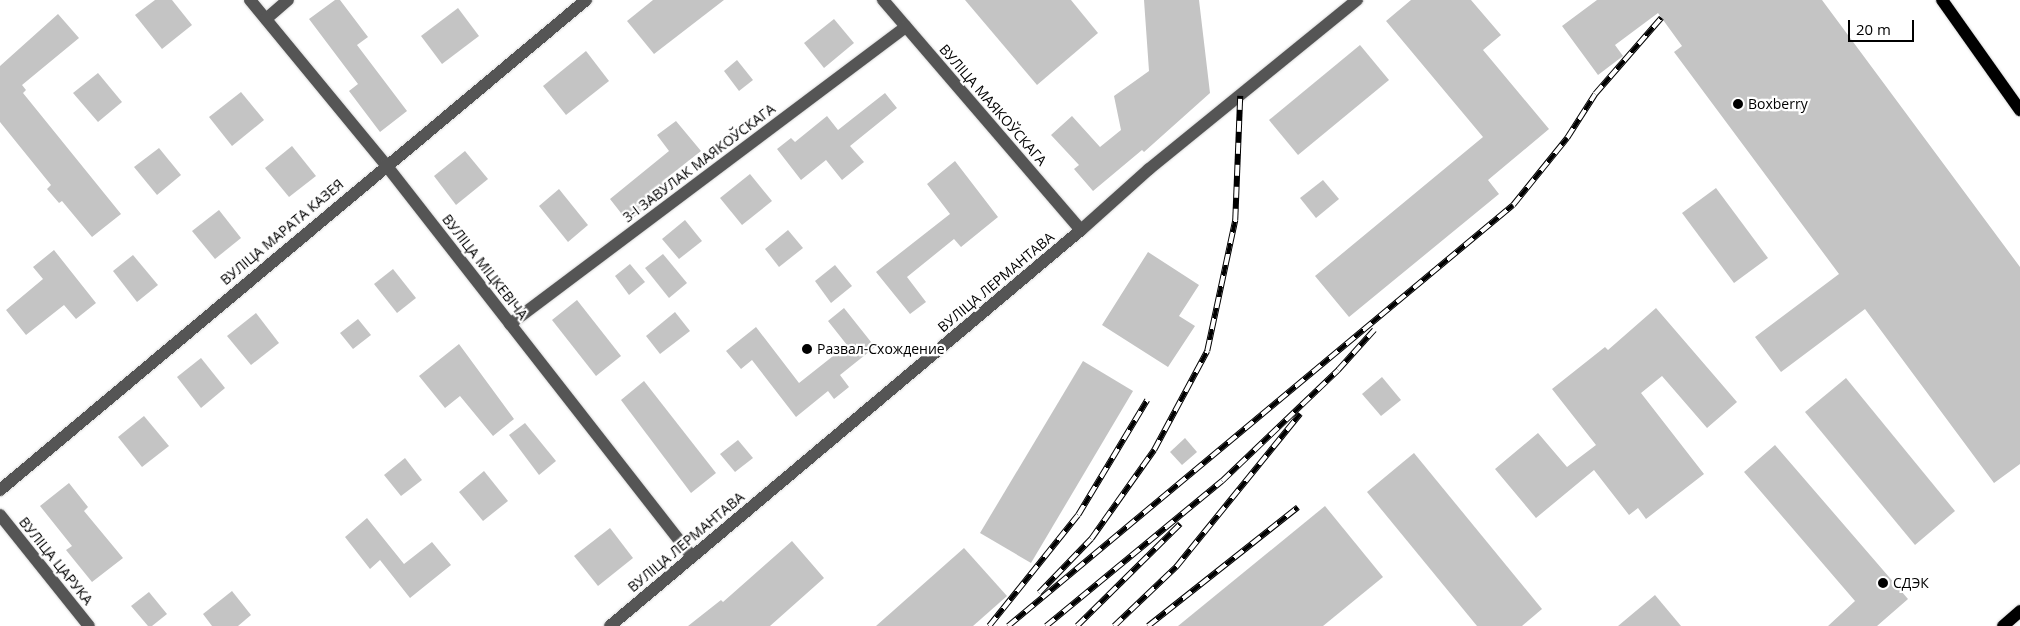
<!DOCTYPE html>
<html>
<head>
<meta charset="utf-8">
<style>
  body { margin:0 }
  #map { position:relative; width:2020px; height:626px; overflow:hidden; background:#fff; font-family:"Open Sans",sans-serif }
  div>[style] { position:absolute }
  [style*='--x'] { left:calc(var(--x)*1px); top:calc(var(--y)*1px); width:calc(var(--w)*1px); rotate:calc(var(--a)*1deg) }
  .building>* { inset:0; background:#c4c4c4 }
  .roads { filter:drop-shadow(0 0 1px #dbdbdb) drop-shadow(0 0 1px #dbdbdb) }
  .minor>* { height:12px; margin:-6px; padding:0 6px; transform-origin:6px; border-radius:6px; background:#555 }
  .major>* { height:12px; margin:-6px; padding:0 6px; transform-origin:6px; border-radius:6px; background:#000 }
  .rail>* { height:5.5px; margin-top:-2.75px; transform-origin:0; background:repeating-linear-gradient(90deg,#fff 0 11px,#000 0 22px); box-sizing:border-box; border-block:1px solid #000 }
  .dots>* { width:14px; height:14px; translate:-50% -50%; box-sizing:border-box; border:2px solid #fff; border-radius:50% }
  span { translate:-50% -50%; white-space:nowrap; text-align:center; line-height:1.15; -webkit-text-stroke:4.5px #fff; paint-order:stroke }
  .poi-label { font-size:14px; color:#000 }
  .left { translate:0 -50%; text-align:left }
  .street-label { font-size:14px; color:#000 }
  .scale { position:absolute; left:1848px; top:20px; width:66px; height:22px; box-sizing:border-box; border:2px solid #000; border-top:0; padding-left:6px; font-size:15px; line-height:18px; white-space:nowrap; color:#000; -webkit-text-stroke:4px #fff; paint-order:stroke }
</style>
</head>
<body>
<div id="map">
  <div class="building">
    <i style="clip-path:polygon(155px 0,172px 0,192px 25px,162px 49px,135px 15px)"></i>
    <i style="clip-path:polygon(335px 0,340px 0,368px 37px,357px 45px,407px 111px,380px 132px,349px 91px,358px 84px,309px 19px)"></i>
    <i style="clip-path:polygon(653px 0,724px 0,654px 54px,627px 21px)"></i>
    <i style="clip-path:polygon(965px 0,1071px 0,1098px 33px,1037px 85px)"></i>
    <i style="clip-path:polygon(1144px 0,1199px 0,1210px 93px,1144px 152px,1142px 150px,1093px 191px,1074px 169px,1079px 165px,1051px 135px,1072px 116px,1100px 147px,1121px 130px,1114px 96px,1149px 71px)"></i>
    <i style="clip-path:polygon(1411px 0,1471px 0,1501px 35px,1483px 50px,1549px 129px,1488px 180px,1499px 194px,1349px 317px,1315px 276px,1483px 137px,1386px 21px)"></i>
    <i style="clip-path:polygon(1597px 0,1822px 0,2020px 267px,2020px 464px,1994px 483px,1865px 309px,1781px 372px,1755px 337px,1839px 274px,1674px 52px,1682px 46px,1658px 13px,1615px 45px,1623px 56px,1598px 75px,1562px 26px)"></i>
    <i style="clip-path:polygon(458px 8px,479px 36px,442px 64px,421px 36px)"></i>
    <i style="clip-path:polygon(58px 14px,79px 38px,22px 85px,26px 90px,23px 93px,121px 214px,92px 237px,62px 201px,59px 203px,47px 189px,51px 185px,0 122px,0 66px)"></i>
    <i style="clip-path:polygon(834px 19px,854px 43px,824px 68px,804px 43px)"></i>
    <i style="clip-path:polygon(1360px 45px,1389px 80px,1298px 155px,1269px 120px)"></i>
    <i style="clip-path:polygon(586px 51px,609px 81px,566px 115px,543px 86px)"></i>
    <i style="clip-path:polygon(737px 60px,753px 80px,739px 91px,724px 71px)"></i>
    <i style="clip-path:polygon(98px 73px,122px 102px,98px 122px,73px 93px)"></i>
    <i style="clip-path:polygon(241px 92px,264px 120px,232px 146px,209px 117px)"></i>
    <i style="clip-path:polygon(885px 93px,897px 108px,850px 146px,864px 162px,842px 180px,826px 160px,801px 180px,777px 149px,791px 138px,795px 142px,827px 116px,838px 130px)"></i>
    <i style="clip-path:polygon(676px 121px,701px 151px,663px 181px,669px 189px,628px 222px,610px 199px,669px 151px,657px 135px)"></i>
    <i style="clip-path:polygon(292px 146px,316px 176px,289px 197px,265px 168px)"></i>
    <i style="clip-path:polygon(159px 148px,181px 175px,157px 195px,134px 167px)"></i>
    <i style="clip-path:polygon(465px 151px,488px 179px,456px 205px,434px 176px)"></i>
    <i style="clip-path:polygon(955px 161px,998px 217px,961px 247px,954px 239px,907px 277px,926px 302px,910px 314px,876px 272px,950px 214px,927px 184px)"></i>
    <i style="clip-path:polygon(750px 174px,772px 201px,742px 225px,720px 198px)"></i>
    <i style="clip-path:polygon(1323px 180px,1339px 199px,1316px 218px,1300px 198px)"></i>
    <i style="clip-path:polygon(1716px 188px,1768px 258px,1734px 283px,1682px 213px)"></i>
    <i style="clip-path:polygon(559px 189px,588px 225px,568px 242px,539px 206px)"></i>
    <i style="clip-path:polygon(219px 210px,241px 238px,215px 259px,192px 231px)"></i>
    <i style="clip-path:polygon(685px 220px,702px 241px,679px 259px,662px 239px)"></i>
    <i style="clip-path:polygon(788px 230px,803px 248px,779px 267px,765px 249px)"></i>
    <i style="clip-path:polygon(54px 250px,96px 303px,76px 319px,64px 305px,26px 335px,6px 310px,43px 279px,33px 267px)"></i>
    <i style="clip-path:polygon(1148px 252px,1199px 285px,1179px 316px,1195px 326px,1168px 367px,1102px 325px)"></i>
    <i style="clip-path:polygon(663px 254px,687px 283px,669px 298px,645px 268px)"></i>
    <i style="clip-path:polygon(133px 255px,158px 285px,137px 302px,113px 271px)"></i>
    <i style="clip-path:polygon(630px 264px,645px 282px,629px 295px,615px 276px)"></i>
    <i style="clip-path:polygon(835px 265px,852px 286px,831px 303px,815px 281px)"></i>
    <i style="clip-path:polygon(393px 269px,416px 298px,397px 313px,374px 284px)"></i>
    <i style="clip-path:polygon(577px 300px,621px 356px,596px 376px,552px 320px)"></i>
    <i style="clip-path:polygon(844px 308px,875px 347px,840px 375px,849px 387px,834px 399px,828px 391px,796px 417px,752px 360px,741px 369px,726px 351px,756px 327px,799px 383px,847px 345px,828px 321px)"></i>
    <i style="clip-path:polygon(1656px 308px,1737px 402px,1707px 428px,1662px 376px,1641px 393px,1704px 474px,1646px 519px,1638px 508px,1629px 515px,1594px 470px,1536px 518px,1495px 469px,1538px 433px,1567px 467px,1596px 445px,1552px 389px,1605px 347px,1608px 350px)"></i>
    <i style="clip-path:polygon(675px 312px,690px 331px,660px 354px,646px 336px)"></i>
    <i style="clip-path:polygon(256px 313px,279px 343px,251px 365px,227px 336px)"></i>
    <i style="clip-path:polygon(358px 319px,371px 335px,353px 349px,340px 333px)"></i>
    <i style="clip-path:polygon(459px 344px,514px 419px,493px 436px,460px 396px,445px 408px,419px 376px)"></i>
    <i style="clip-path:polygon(201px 358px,225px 388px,201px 408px,177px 377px)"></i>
    <i style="clip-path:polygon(1083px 361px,1133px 391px,1031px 563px,980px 533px)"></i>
    <i style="clip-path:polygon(1382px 377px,1401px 400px,1381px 416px,1362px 394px)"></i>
    <i style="clip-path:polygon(1846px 378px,1955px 511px,1915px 545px,1805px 412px)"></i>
    <i style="clip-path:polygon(644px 381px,716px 473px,691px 493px,621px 400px)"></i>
    <i style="clip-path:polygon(144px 416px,169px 446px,142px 467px,118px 437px)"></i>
    <i style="clip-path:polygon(525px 423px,556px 461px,539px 475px,509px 435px)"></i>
    <i style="clip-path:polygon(1185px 438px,1197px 452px,1182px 465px,1170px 452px)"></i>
    <i style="clip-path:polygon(738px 440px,753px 458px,735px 472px,720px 454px)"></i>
    <i style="clip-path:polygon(1775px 445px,1908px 599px,1877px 626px,1828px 626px,1855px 601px,1744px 472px)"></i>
    <i style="clip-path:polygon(1414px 453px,1542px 609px,1522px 626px,1477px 626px,1367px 492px)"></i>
    <i style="clip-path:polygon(405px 458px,422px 480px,401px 496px,384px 475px)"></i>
    <i style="clip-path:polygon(484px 471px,508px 501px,483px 521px,459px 492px)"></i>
    <i style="clip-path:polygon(69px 483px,88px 507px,84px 511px,123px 558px,92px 582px,66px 550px,72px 546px,40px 506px)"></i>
    <i style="clip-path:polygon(1325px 506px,1383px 577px,1323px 626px,1178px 626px)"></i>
    <i style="clip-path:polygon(367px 518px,404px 564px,432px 542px,451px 565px,410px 598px,380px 560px,370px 569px,345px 537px)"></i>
    <i style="clip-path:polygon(610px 528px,633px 558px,598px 586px,574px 556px)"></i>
    <i style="clip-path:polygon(792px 541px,824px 578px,770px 626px,688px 626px,721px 600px,723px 602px)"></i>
    <i style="clip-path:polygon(964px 548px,1007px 596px,973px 626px,876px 626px)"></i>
    <i style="clip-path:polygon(232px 591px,251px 615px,238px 626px,212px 626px,203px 614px)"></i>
    <i style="clip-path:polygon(149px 592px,167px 614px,152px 626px,148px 626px,131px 606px)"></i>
    <i style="clip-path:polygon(1655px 595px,1681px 626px,1618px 626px)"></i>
  </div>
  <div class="roads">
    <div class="minor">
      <i style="--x:250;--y:0;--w:214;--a:50.5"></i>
      <i style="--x:386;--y:165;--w:497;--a:52"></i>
      <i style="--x:883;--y:0;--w:303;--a:49.3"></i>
      <i style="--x:266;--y:19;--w:29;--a:-41"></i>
      <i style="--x:510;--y:324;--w:495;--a:-36.9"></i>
      <i style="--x:0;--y:490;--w:764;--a:-39.9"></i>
      <i style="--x:0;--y:515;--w:142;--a:51.3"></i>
      <i style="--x:610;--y:626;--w:615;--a:-40.06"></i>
      <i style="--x:1081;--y:230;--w:91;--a:-41.9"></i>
      <i style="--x:1149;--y:169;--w:268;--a:-39.1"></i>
    </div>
    <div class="major">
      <i style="--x:1942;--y:0;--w:135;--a:54.7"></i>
      <i style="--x:2003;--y:626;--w:23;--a:-41"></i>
    </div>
  </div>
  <div class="rail">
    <i style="--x:1039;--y:593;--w:75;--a:-46.1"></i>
    <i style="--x:1091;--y:539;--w:109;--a:-54.7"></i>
    <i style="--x:1154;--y:450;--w:112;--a:-61.8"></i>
    <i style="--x:1207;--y:351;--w:134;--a:-77.9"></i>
    <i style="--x:1235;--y:220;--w:124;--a:-87.7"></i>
    <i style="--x:989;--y:626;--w:142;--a:-51.3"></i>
    <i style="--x:1078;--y:515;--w:134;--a:-59"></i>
    <i style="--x:1008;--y:626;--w:657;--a:-39.82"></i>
    <i style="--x:1513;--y:205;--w:86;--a:-51.1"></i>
    <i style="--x:1567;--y:138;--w:52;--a:-57.5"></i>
    <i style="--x:1595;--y:94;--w:101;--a:-49"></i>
    <i style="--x:1046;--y:626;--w:228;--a:-39.5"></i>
    <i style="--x:1222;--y:481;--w:161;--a:-43.7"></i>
    <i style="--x:1338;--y:370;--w:54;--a:-48"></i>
    <i style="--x:1077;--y:626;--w:145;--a:-44.7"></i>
    <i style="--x:1114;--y:626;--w:86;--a:-43.6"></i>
    <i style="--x:1176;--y:567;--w:197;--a:-51"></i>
    <i style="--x:1148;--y:626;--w:191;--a:-38.4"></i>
  </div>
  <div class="dots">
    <i style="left:1738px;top:104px;background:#000"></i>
    <i style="left:807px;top:349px;background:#000"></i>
    <i style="left:1883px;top:583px;background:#000"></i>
  </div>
  <div class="poi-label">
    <span class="left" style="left:1748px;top:104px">Boxberry</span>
    <span class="left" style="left:817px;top:349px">Развал-Схождение</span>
    <span class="left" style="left:1893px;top:583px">СДЭК</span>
  </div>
  <div class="street-label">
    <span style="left:993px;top:105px;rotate:49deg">ВУЛІЦА МАЯКОЎСКАГА</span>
    <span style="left:699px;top:163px;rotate:-37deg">3-І ЗАВУЛАК МАЯКОЎСКАГА</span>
    <span style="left:282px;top:232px;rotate:-40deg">ВУЛІЦА МАРАТА КАЗЕЯ</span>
    <span style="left:485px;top:267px;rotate:52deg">ВУЛІЦА МІЦКЕВІЧА</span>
    <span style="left:996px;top:282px;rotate:-40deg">ВУЛІЦА ЛЕРМАНТАВА</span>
    <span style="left:686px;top:542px;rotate:-40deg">ВУЛІЦА ЛЕРМАНТАВА</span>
    <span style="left:56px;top:561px;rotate:51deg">ВУЛІЦА ЦАРУКА</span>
  </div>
  <div class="scale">20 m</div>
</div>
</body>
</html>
